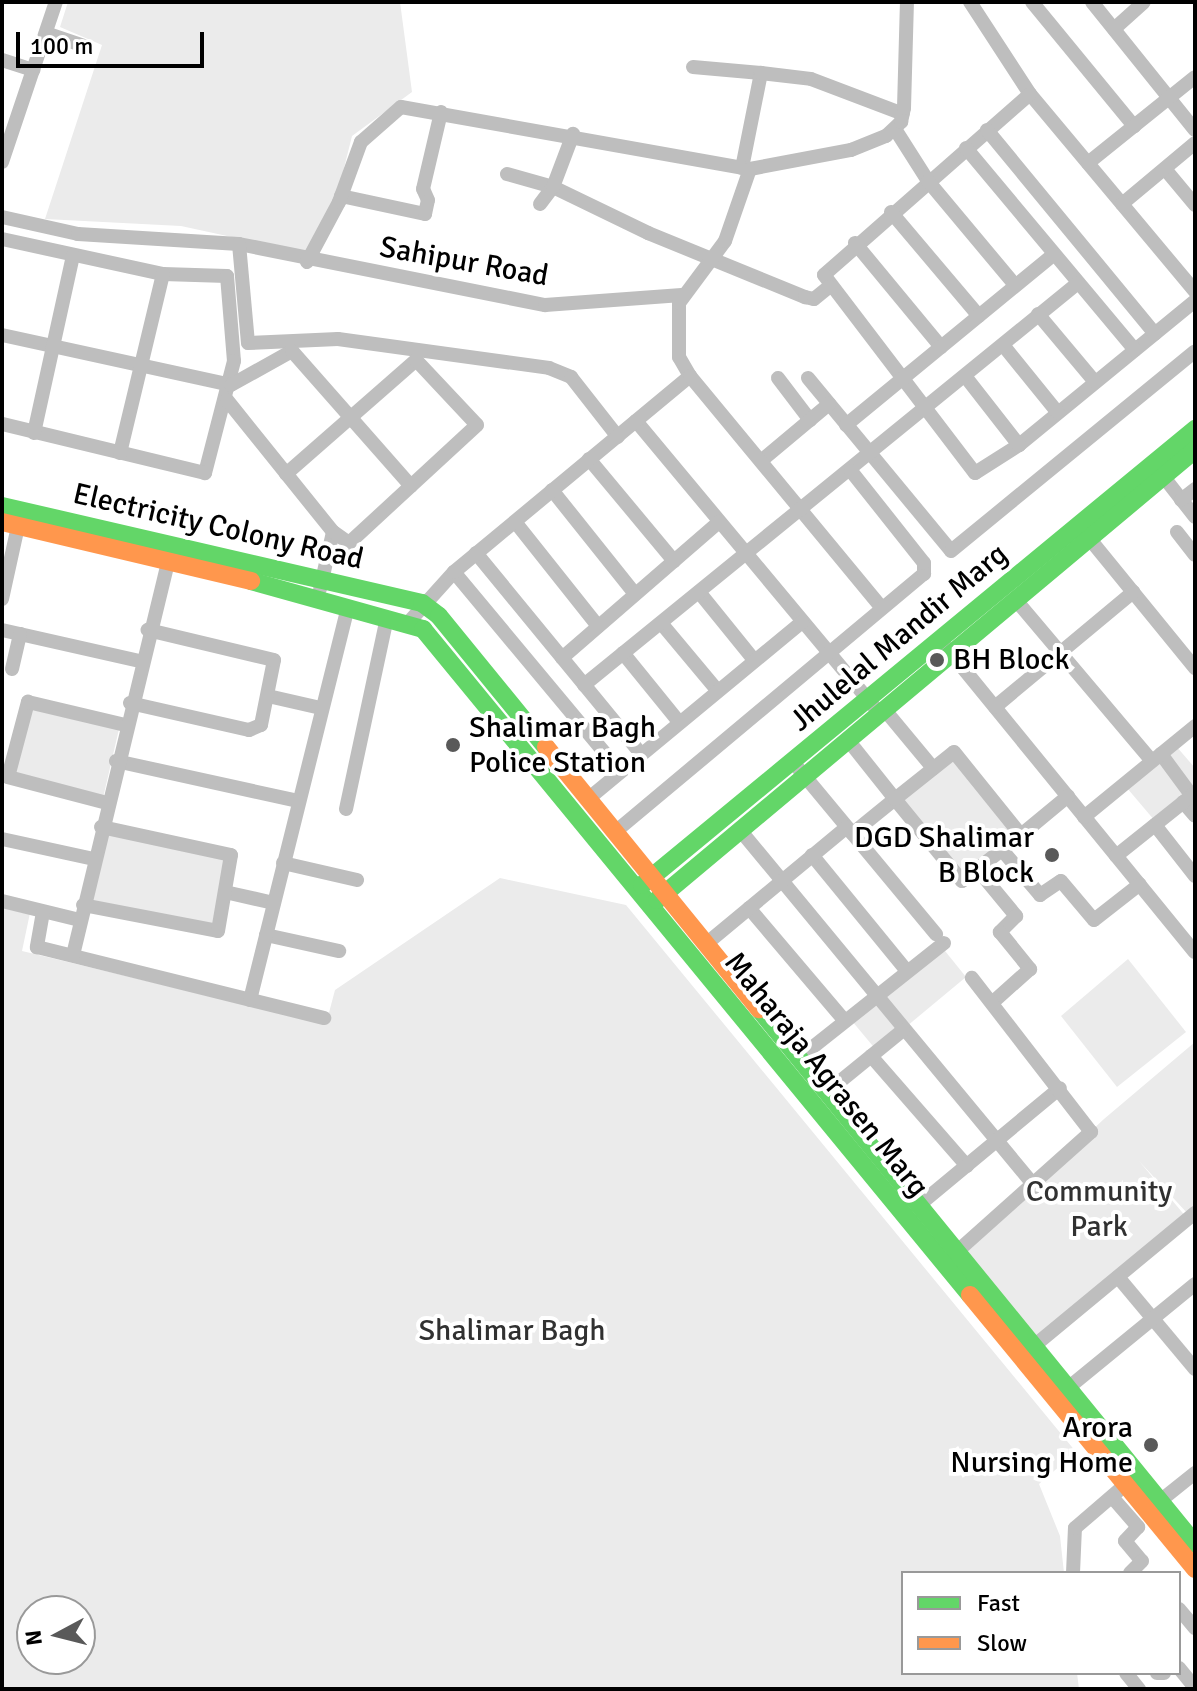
<!DOCTYPE html>
<html>
<head>
<meta charset="utf-8">
<style>
  body { margin:0 }
  #map { position:relative; width:1197px; height:1691px; overflow:hidden; background:#fff; font-family:Signika,sans-serif }
  div>[style] { position:absolute }
  [style*='--x'] { left:calc(var(--x)*1px); top:calc(var(--y)*1px); width:calc(var(--w)*1px); rotate:calc(var(--a)*1deg) }
  .green>* { inset:0; background:#ebebeb }
  .street>* { height:14px; margin:-7px; padding:0 7px; transform-origin:7px; border-radius:7px; background:#bebebe }
  .fast>* { height:18px; margin:-9px; padding:0 9px; transform-origin:9px; border-radius:9px; background:#63d668 }
  .slow>* { height:18px; margin:-9px; padding:0 9px; transform-origin:9px; border-radius:9px; background:#ff974d }
  .dots>* { width:22px; height:22px; translate:-50% -50%; box-sizing:border-box; border:4px solid #fff; border-radius:50% }
  span { translate:-50% -50%; white-space:nowrap; text-align:center; line-height:1.15; -webkit-text-stroke:8px #fff; paint-order:stroke }
  .street-label { font-size:30px; color:#000 }
  .poi-label { font-size:30px; color:#000 }
  .left { translate:0 -50%; text-align:left }
  .right { translate:-100% -50%; text-align:right }
  .park-label { font-size:30px; color:#313131 }
  .frame { position:absolute; inset:0; border:4px solid #000; pointer-events:none }
  .legend { position:absolute; left:901px; top:1571px; width:280px; height:104px; box-sizing:border-box; background:#fff; border:2px solid #999; margin:0; padding:10px 14px; list-style:none; font-size:24px; color:#000 }
  .legend li { display:flex; align-items:center; gap:16px; height:40px }
  .legend b { width:40px; border:2px solid #999 }
  .north { position:absolute; left:16px; top:1595px; width:80px; height:80px; box-sizing:border-box; background:#fff; border:2px solid #999; border-radius:50%; rotate:263deg; font-size:22px; font-weight:700; line-height:32px; text-align:center; color:#000 }
  .north::after { content:''; display:block; margin:auto; width:28px; height:36px; background:#595959; clip-path:polygon(50% 0,100% 100%,50% 72%,0 100%) }
  .scale { position:absolute; left:16px; top:32px; width:188px; height:36px; box-sizing:border-box; border:4px solid #000; border-top:0; padding-left:10px; font-size:24px; line-height:28px; white-space:nowrap; color:#000; -webkit-text-stroke:6px #fff; paint-order:stroke }
</style>
</head>
<body>
<div id="map">
  <div class="green">
    <i style="clip-path:polygon(68px 2px,400px 2px,412px 92px,352px 136px,337px 196px,305px 253px,181px 226px,45px 219px,102px 45px,60px 27px)"></i>
    <i style="clip-path:polygon(29px 707px,119px 729px,103px 798px,13px 776px)"></i>
    <i style="clip-path:polygon(1176px 746px,1195px 768px,1195px 787px,1155px 821px,1127px 788px)"></i>
    <i style="clip-path:polygon(953px 757px,1015px 834px,963px 876px,901px 799px)"></i>
    <i style="clip-path:polygon(104px 831px,229px 859px,213px 930px,89px 902px)"></i>
    <i style="clip-path:polygon(evenodd,500px 878px,626px 905px,1076px 1452px,1039px 1484px,1060px 1536px,1064px 1573px,903px 1573px,903px 1673px,1077px 1673px,1079px 1689px,2px 1689px,2px 906px,30px 913px,22px 951px,326px 1024px,335px 990px,500px 878px,32px 1611px,80px 1611px,80px 1659px,32px 1659px,32px 1611px)"></i>
    <i style="clip-path:polygon(937px 941px,966px 977px,877px 1051px,847px 1015px)"></i>
    <i style="clip-path:polygon(1128px 959px,1186px 1032px,1117px 1087px,1061px 1016px)"></i>
    <i style="clip-path:polygon(1195px 1042px,1195px 1207px,1188px 1214px,1139px 1161px,1187px 1218px,1037px 1341px,964px 1250px,1104px 1119px)"></i>
  </div>
  <div class="street">
    <i style="--x:970;--y:2;--w:110;--a:56.9"></i>
    <i style="--x:1030;--y:94;--w:257;--a:50.1"></i>
    <i style="--x:1032;--y:2;--w:161;--a:50.6"></i>
    <i style="--x:1092;--y:2;--w:164;--a:51.2"></i>
    <i style="--x:1114;--y:29;--w:40;--a:-42"></i>
    <i style="--x:46;--y:33;--w:43;--a:18.9"></i>
    <i style="--x:2;--y:60;--w:33;--a:18"></i>
    <i style="--x:693;--y:67;--w:68;--a:5"></i>
    <i style="--x:1030;--y:94;--w:274;--a:138.7"></i>
    <i style="--x:824;--y:275;--w:249;--a:52.7"></i>
    <i style="--x:975;--y:473;--w:52;--a:-32.5"></i>
    <i style="--x:1019;--y:445;--w:227;--a:-39.3"></i>
    <i style="--x:895;--y:129;--w:62;--a:57.6"></i>
    <i style="--x:928;--y:181;--w:136;--a:50.1"></i>
    <i style="--x:987;--y:130;--w:264;--a:50.5"></i>
    <i style="--x:966;--y:148;--w:263;--a:50.1"></i>
    <i style="--x:2;--y:162;--w:169;--a:-71.4"></i>
    <i style="--x:1088;--y:163;--w:137;--a:-38.8"></i>
    <i style="--x:742;--y:168;--w:97;--a:-78.7"></i>
    <i style="--x:761;--y:73;--w:50;--a:6.8"></i>
    <i style="--x:811;--y:79;--w:98;--a:20.8"></i>
    <i style="--x:1165;--y:169;--w:47;--a:50.2"></i>
    <i style="--x:507;--y:174;--w:48;--a:15.8"></i>
    <i style="--x:553;--y:187;--w:106;--a:25.8"></i>
    <i style="--x:648;--y:233;--w:170;--a:22.2"></i>
    <i style="--x:805;--y:297;--w:9;--a:13"></i>
    <i style="--x:814;--y:299;--w:19;--a:-39"></i>
    <i style="--x:341;--y:196;--w:86;--a:12.1"></i>
    <i style="--x:425;--y:214;--w:14;--a:-78"></i>
    <i style="--x:428;--y:200;--w:12;--a:-114"></i>
    <i style="--x:423;--y:189;--w:79;--a:-76.8"></i>
    <i style="--x:540;--y:204;--w:21;--a:-53"></i>
    <i style="--x:553;--y:187;--w:57;--a:-69.3"></i>
    <i style="--x:1122;--y:204;--w:95;--a:-39.9"></i>
    <i style="--x:891;--y:212;--w:136;--a:49.8"></i>
    <i style="--x:2;--y:217;--w:78;--a:12.6"></i>
    <i style="--x:78;--y:234;--w:161;--a:3.6"></i>
    <i style="--x:239;--y:244;--w:312;--a:11.3"></i>
    <i style="--x:545;--y:305;--w:137;--a:-4.2"></i>
    <i style="--x:2;--y:239;--w:165;--a:12.3"></i>
    <i style="--x:163;--y:274;--w:64;--a:1.8"></i>
    <i style="--x:227;--y:276;--w:85;--a:85.3"></i>
    <i style="--x:234;--y:361;--w:116;--a:104.5"></i>
    <i style="--x:205;--y:473;--w:209;--a:-166.4"></i>
    <i style="--x:855;--y:243;--w:135;--a:50.4"></i>
    <i style="--x:239;--y:244;--w:99;--a:84.8"></i>
    <i style="--x:248;--y:343;--w:90;--a:-2.5"></i>
    <i style="--x:338;--y:339;--w:213;--a:7.8"></i>
    <i style="--x:549;--y:368;--w:24;--a:22"></i>
    <i style="--x:571;--y:377;--w:76;--a:51.9"></i>
    <i style="--x:307;--y:262;--w:68;--a:-61.9"></i>
    <i style="--x:339;--y:202;--w:64;--a:-69.9"></i>
    <i style="--x:361;--y:142;--w:53;--a:-41.2"></i>
    <i style="--x:401;--y:107;--w:354;--a:10.1"></i>
    <i style="--x:750;--y:169;--w:103;--a:-10.7"></i>
    <i style="--x:851;--y:150;--w:38;--a:-22"></i>
    <i style="--x:886;--y:136;--w:21;--a:-43"></i>
    <i style="--x:901;--y:122;--w:14;--a:-78"></i>
    <i style="--x:904;--y:108;--w:106;--a:-88.4"></i>
    <i style="--x:1038;--y:314;--w:89;--a:50"></i>
    <i style="--x:2;--y:335;--w:234;--a:12.3"></i>
    <i style="--x:231;--y:385;--w:70;--a:-29.1"></i>
    <i style="--x:292;--y:351;--w:180;--a:48.6"></i>
    <i style="--x:1003;--y:345;--w:87;--a:51"></i>
    <i style="--x:690;--y:376;--w:22;--a:-120"></i>
    <i style="--x:679;--y:357;--w:54;--a:-90"></i>
    <i style="--x:679;--y:303;--w:77;--a:-53.4"></i>
    <i style="--x:725;--y:241;--w:76;--a:-70.9"></i>
    <i style="--x:965;--y:376;--w:88;--a:52"></i>
    <i style="--x:778;--y:378;--w:53;--a:52.7"></i>
    <i style="--x:808;--y:378;--w:224;--a:50.4"></i>
    <i style="--x:951;--y:551;--w:315;--a:-39.3"></i>
    <i style="--x:227;--y:400;--w:169;--a:51.2"></i>
    <i style="--x:333;--y:532;--w:58;--a:102.8"></i>
    <i style="--x:636;--y:421;--w:372;--a:50.2"></i>
    <i style="--x:846;--y:425;--w:269;--a:-39.4"></i>
    <i style="--x:34;--y:433;--w:182;--a:-77.6"></i>
    <i style="--x:120;--y:453;--w:184;--a:-76.5"></i>
    <i style="--x:589;--y:459;--w:133;--a:50.2"></i>
    <i style="--x:761;--y:461;--w:89;--a:-40"></i>
    <i style="--x:286;--y:474;--w:173;--a:-41.2"></i>
    <i style="--x:416;--y:360;--w:89;--a:46.8"></i>
    <i style="--x:477;--y:425;--w:174;--a:137.3"></i>
    <i style="--x:349;--y:543;--w:19;--a:-145"></i>
    <i style="--x:1163;--y:476;--w:52;--a:52"></i>
    <i style="--x:552;--y:490;--w:133;--a:51.4"></i>
    <i style="--x:1181;--y:500;--w:18;--a:-38"></i>
    <i style="--x:516;--y:523;--w:132;--a:51.5"></i>
    <i style="--x:1084;--y:532;--w:176;--a:50.8"></i>
    <i style="--x:1177;--y:532;--w:29;--a:52"></i>
    <i style="--x:476;--y:553;--w:260;--a:50.6"></i>
    <i style="--x:454;--y:572;--w:259;--a:50.2"></i>
    <i style="--x:699;--y:592;--w:87;--a:51"></i>
    <i style="--x:2;--y:599;--w:75;--a:-77.6"></i>
    <i style="--x:1015;--y:599;--w:212;--a:49.8"></i>
    <i style="--x:408;--y:623;--w:69;--a:-48"></i>
    <i style="--x:454;--y:572;--w:307;--a:-39.7"></i>
    <i style="--x:690;--y:376;--w:301;--a:50.4"></i>
    <i style="--x:661;--y:623;--w:87;--a:50.1"></i>
    <i style="--x:2;--y:630;--w:141;--a:12.7"></i>
    <i style="--x:945;--y:646;--w:395;--a:50.8"></i>
    <i style="--x:623;--y:653;--w:89;--a:50.9"></i>
    <i style="--x:562;--y:658;--w:208;--a:-40.9"></i>
    <i style="--x:12;--y:669;--w:36;--a:-77"></i>
    <i style="--x:584;--y:685;--w:637;--a:-39.14"></i>
    <i style="--x:268;--y:696;--w:54;--a:12.8"></i>
    <i style="--x:130;--y:703;--w:122;--a:12.8"></i>
    <i style="--x:249;--y:730;--w:13;--a:-23"></i>
    <i style="--x:261;--y:725;--w:66;--a:-78.7"></i>
    <i style="--x:274;--y:660;--w:130;--a:-166.6"></i>
    <i style="--x:995;--y:707;--w:180;--a:-39.8"></i>
    <i style="--x:884;--y:709;--w:77;--a:50.3"></i>
    <i style="--x:848;--y:740;--w:75;--a:51.5"></i>
    <i style="--x:895;--y:799;--w:55;--a:140.9"></i>
    <i style="--x:954;--y:752;--w:107;--a:51.1"></i>
    <i style="--x:1021;--y:835;--w:75;--a:142.1"></i>
    <i style="--x:962;--y:881;--w:106;--a:-129.3"></i>
    <i style="--x:895;--y:799;--w:75;--a:-38.5"></i>
    <i style="--x:1161;--y:754;--w:52;--a:53.6"></i>
    <i style="--x:116;--y:761;--w:186;--a:12.4"></i>
    <i style="--x:793;--y:762;--w:224;--a:50.3"></i>
    <i style="--x:588;--y:799;--w:278;--a:-39.6"></i>
    <i style="--x:1183;--y:802;--w:18;--a:49"></i>
    <i style="--x:107;--y:803;--w:102;--a:-165.3"></i>
    <i style="--x:8;--y:777;--w:78;--a:-75.1"></i>
    <i style="--x:28;--y:702;--w:100;--a:13.3"></i>
    <i style="--x:346;--y:809;--w:195;--a:-77.9"></i>
    <i style="--x:1084;--y:817;--w:144;--a:-39.3"></i>
    <i style="--x:1155;--y:825;--w:65;--a:51.9"></i>
    <i style="--x:740;--y:830;--w:463;--a:50.4"></i>
    <i style="--x:615;--y:832;--w:403;--a:-39.9"></i>
    <i style="--x:924;--y:574;--w:11;--a:-90"></i>
    <i style="--x:924;--y:563;--w:117;--a:-128.4"></i>
    <i style="--x:1021;--y:835;--w:61;--a:-39.7"></i>
    <i style="--x:2;--y:839;--w:94;--a:12.3"></i>
    <i style="--x:1002;--y:850;--w:59;--a:49.8"></i>
    <i style="--x:1040;--y:895;--w:25;--a:-34"></i>
    <i style="--x:1061;--y:881;--w:51;--a:49.8"></i>
    <i style="--x:1094;--y:920;--w:58;--a:-38"></i>
    <i style="--x:812;--y:855;--w:150;--a:50.7"></i>
    <i style="--x:1116;--y:856;--w:101;--a:-38.6"></i>
    <i style="--x:283;--y:863;--w:76;--a:12.9"></i>
    <i style="--x:978;--y:870;--w:60;--a:50.4"></i>
    <i style="--x:1016;--y:916;--w:23;--a:135"></i>
    <i style="--x:1000;--y:932;--w:48;--a:51"></i>
    <i style="--x:1030;--y:969;--w:51;--a:138.2"></i>
    <i style="--x:225;--y:892;--w:50;--a:12.7"></i>
    <i style="--x:2;--y:901;--w:80;--a:13.7"></i>
    <i style="--x:83;--y:905;--w:137;--a:10.9"></i>
    <i style="--x:218;--y:931;--w:77;--a:-80.3"></i>
    <i style="--x:231;--y:855;--w:133;--a:-167.8"></i>
    <i style="--x:749;--y:908;--w:145;--a:49.7"></i>
    <i style="--x:43;--y:912;--w:36;--a:100"></i>
    <i style="--x:37;--y:947;--w:296;--a:13.9"></i>
    <i style="--x:266;--y:935;--w:75;--a:12.4"></i>
    <i style="--x:706;--y:944;--w:183;--a:-39.7"></i>
    <i style="--x:73;--y:955;--w:404;--a:-76.4"></i>
    <i style="--x:250;--y:1000;--w:405;--a:-76"></i>
    <i style="--x:871;--y:1056;--w:146;--a:48.9"></i>
    <i style="--x:799;--y:1058;--w:185;--a:-38.4"></i>
    <i style="--x:827;--y:1092;--w:98;--a:-39.2"></i>
    <i style="--x:919;--y:1205;--w:183;--a:-39.7"></i>
    <i style="--x:951;--y:1257;--w:188;--a:-41.8"></i>
    <i style="--x:1091;--y:1132;--w:195;--a:-127.7"></i>
    <i style="--x:1118;--y:1277;--w:120;--a:50.1"></i>
    <i style="--x:1034;--y:1346;--w:209;--a:-39.6"></i>
    <i style="--x:1068;--y:1388;--w:164;--a:-39.3"></i>
    <i style="--x:1112;--y:1497;--w:40;--a:49"></i>
    <i style="--x:1138;--y:1527;--w:19;--a:133"></i>
    <i style="--x:1125;--y:1541;--w:26;--a:50"></i>
    <i style="--x:1142;--y:1561;--w:17;--a:135"></i>
    <i style="--x:1160;--y:1501;--w:45;--a:-38.7"></i>
    <i style="--x:1073;--y:1573;--w:45;--a:-87.5"></i>
    <i style="--x:1075;--y:1528;--w:75;--a:-40.7"></i>
    <i style="--x:1179;--y:1609;--w:25;--a:50"></i>
    <i style="--x:1179;--y:1668;--w:26;--a:51"></i>
    <i style="--x:1126;--y:1673;--w:21;--a:51"></i>
    <i style="--x:1157;--y:1673;--w:7;--a:0"></i>
  </div>
  <div class="fast">
    <i style="--x:2;--y:506;--w:431;--a:13"></i>
    <i style="--x:422;--y:603;--w:21;--a:37"></i>
    <i style="--x:439;--y:616;--w:169;--a:50.8"></i>
    <i style="--x:251;--y:581;--w:179;--a:15.6"></i>
    <i style="--x:423;--y:629;--w:862;--a:50.6"></i>
    <i style="--x:642;--y:885;--w:717;--a:-39.51"></i>
    <i style="--x:657;--y:900;--w:701;--a:-39.91"></i>
    <i style="--x:759;--y:1009;--w:690;--a:50.82"></i>
  </div>
  <div class="slow">
    <i style="--x:2;--y:522;--w:256;--a:13.3"></i>
    <i style="--x:546;--y:747;--w:338;--a:50.9"></i>
    <i style="--x:970;--y:1295;--w:355;--a:50.6"></i>
  </div>
  <div class="dots">
    <i style="left:937px;top:660px;background:#595959"></i>
    <i style="left:453px;top:745px;background:#595959"></i>
    <i style="left:1052px;top:855px;background:#595959"></i>
    <i style="left:1151px;top:1445px;background:#595959"></i>
  </div>
  <div class="street-label">
    <span style="left:464px;top:262px;rotate:10deg">Sahipur Road</span>
    <span style="left:218px;top:527px;rotate:13deg">Electricity Colony Road</span>
    <span style="left:899px;top:638px;rotate:-40deg">Jhulelal Mandir Marg</span>
    <span style="left:826px;top:1075px;rotate:51deg">Maharaja Agrasen Marg</span>
  </div>
  <div class="poi-label">
    <span class="left" style="left:953px;top:660px">BH Block</span>
    <span class="left" style="left:469px;top:745px">Shalimar Bagh<br>Police Station</span>
    <span class="right" style="left:1034px;top:855px">DGD Shalimar<br>B Block</span>
    <span class="right" style="left:1133px;top:1445px">Arora<br>Nursing Home</span>
  </div>
  <div class="park-label">
    <span style="left:1099px;top:1209px">Community<br>Park</span>
    <span style="left:512px;top:1331px">Shalimar Bagh</span>
  </div>
  <div class="frame"></div>
  <ul class="legend">
  <li><b style="height:10px;background:#63d668"></b>Fast</li>
  <li><b style="height:10px;background:#ff974d"></b>Slow</li>
  </ul>
  <div class="north">N</div>
  <div class="scale">100 m</div>
</div>
</body>
</html>
